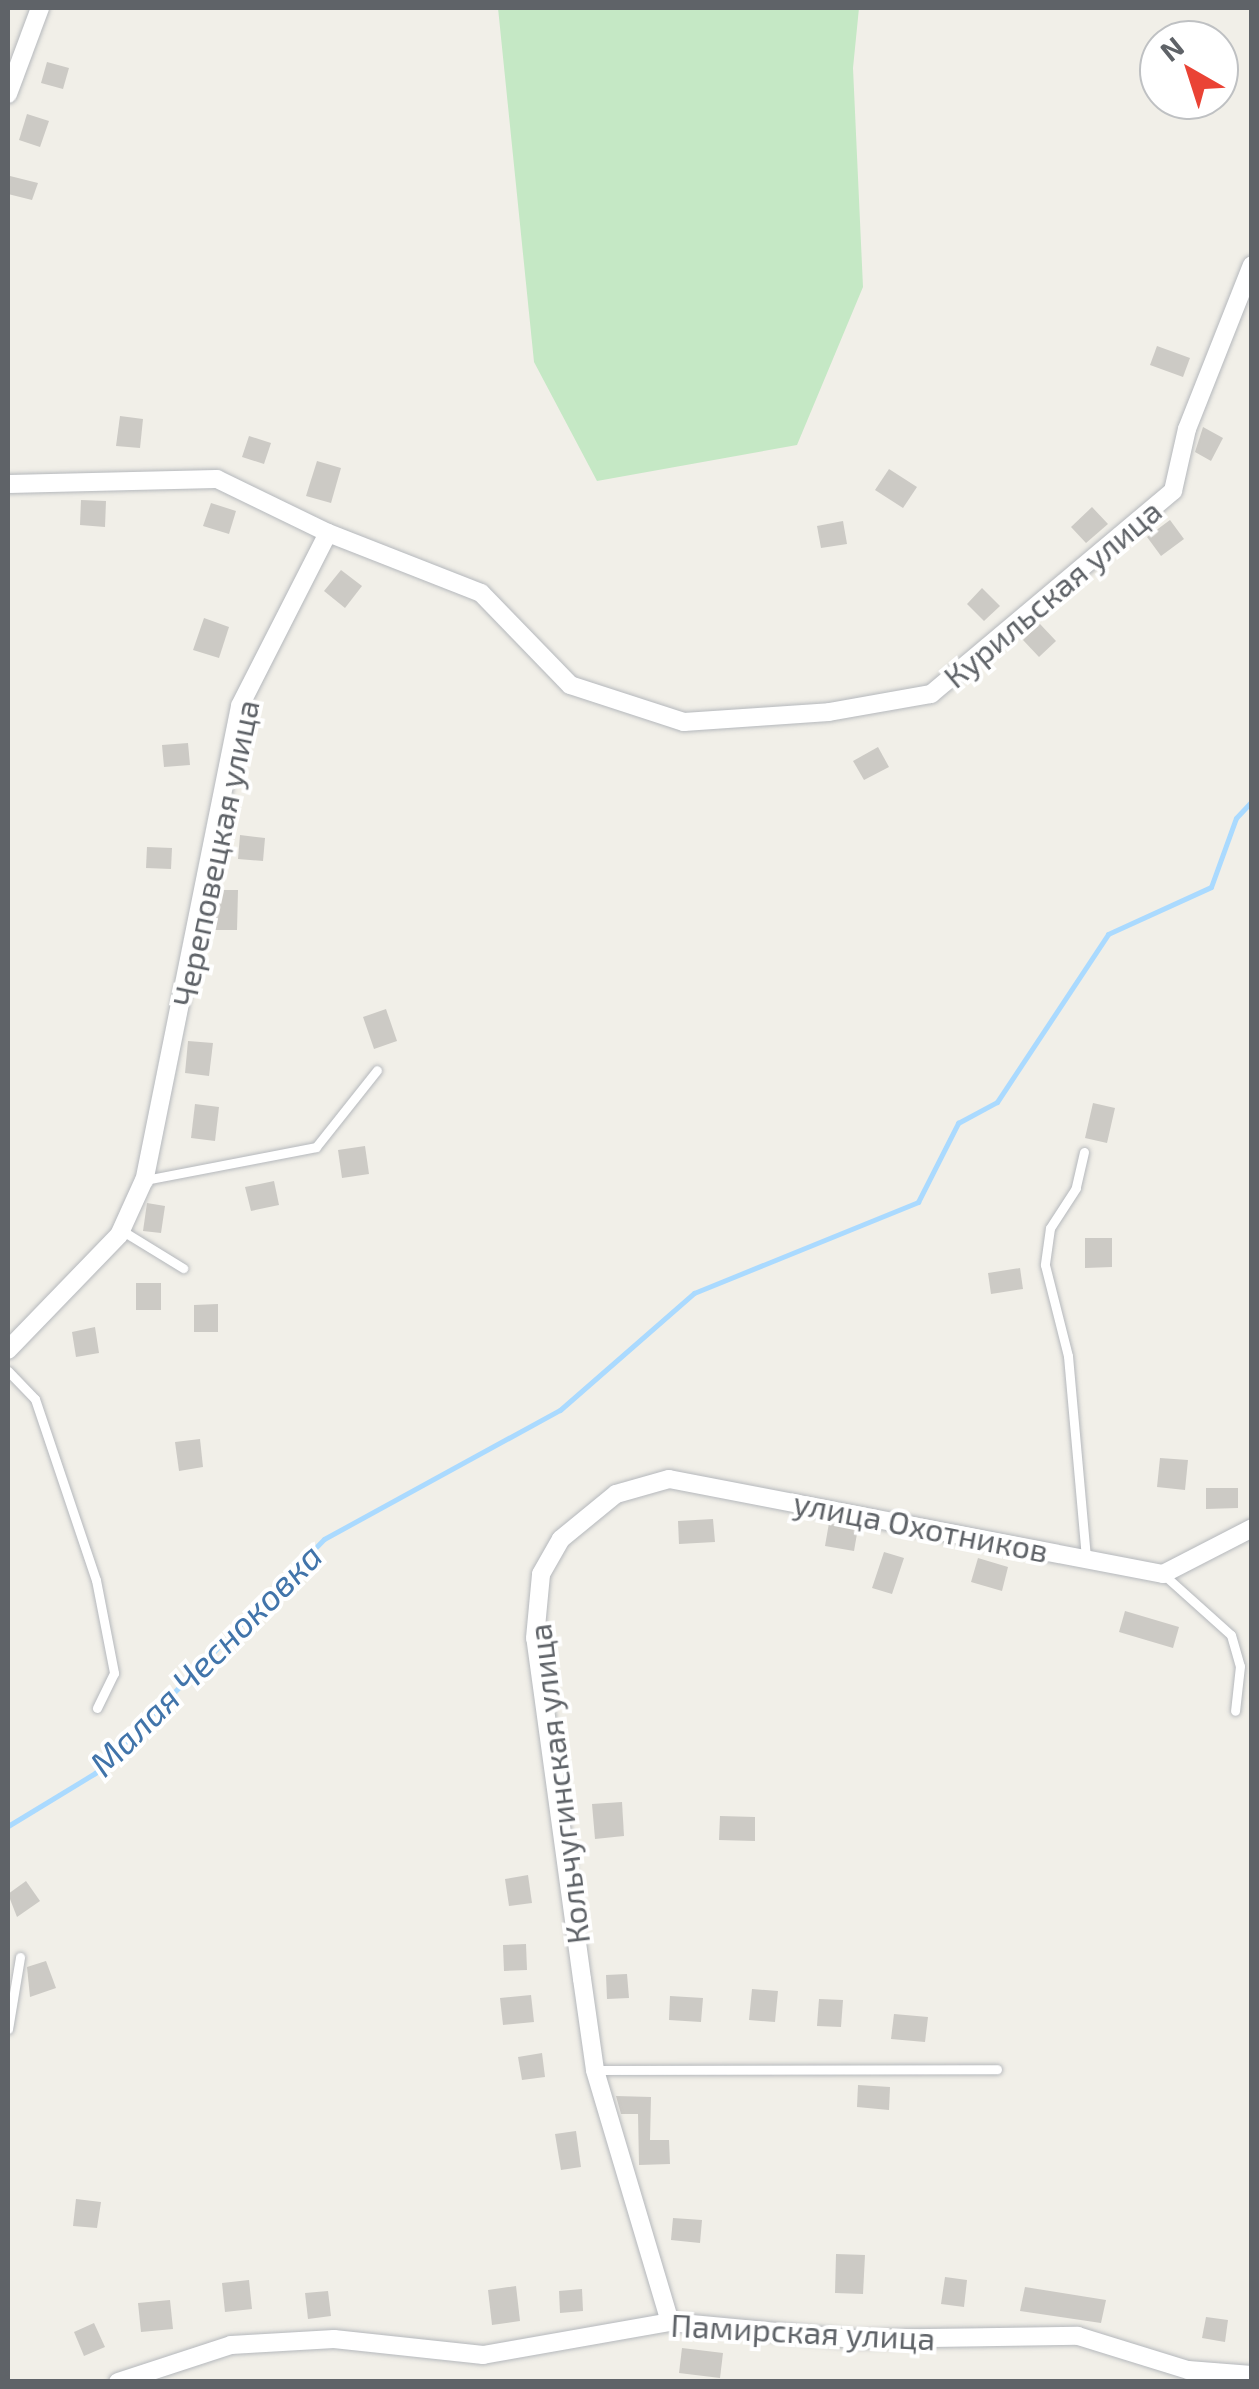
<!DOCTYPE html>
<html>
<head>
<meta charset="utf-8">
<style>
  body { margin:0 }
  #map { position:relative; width:1259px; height:2389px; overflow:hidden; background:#f1efe8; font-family:"Exo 2",sans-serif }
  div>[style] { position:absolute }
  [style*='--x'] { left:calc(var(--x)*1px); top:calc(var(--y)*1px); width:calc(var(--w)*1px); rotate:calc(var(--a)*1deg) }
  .green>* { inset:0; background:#c5e8c5 }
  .stream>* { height:5px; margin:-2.5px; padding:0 2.5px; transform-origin:2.5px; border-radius:2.5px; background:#aadaff }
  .building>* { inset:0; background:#cccac5 }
  .roads { filter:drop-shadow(0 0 2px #b5b8bc) drop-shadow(0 0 2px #b5b8bc) }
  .service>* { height:9px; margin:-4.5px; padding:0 4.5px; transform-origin:4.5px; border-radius:4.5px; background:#fff }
  .minor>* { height:18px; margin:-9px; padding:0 9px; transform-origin:9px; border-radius:9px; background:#fff }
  span { translate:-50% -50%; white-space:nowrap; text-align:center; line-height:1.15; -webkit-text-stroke:8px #fff; paint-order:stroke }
  .street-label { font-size:32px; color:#5f6368 }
  .water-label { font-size:35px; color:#4174aa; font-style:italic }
  .frame { position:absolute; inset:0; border:10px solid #5f6368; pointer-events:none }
  .north { position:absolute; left:1139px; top:20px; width:100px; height:100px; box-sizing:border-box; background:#fff; border:2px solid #bfc1c3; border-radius:50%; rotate:321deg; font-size:28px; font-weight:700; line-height:40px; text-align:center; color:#5f6368 }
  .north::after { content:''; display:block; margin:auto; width:35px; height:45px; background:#ea4335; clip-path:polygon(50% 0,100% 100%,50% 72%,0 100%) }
</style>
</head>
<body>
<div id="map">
  <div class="green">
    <i style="clip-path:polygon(498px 8px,859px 8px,853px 68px,863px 287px,797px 445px,597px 481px,534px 362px)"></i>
  </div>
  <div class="stream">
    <i style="--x:8;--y:1826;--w:102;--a:-31.3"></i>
    <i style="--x:95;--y:1773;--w:327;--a:-45.6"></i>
    <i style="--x:324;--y:1539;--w:269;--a:-28.7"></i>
    <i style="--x:560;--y:1410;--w:178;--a:-41.1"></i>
    <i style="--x:694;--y:1293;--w:242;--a:-22.1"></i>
    <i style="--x:918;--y:1202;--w:89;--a:-63.1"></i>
    <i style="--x:958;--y:1123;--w:44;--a:-28.3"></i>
    <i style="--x:997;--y:1102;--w:201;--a:-56.5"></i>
    <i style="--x:1108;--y:934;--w:113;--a:-24.5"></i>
    <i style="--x:1211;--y:887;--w:73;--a:-70.1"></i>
    <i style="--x:1236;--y:818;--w:23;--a:-47"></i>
  </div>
  <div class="building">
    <i style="clip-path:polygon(47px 62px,69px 68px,63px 89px,41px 83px)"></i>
    <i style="clip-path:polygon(27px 114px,49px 121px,40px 147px,19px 140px)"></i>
    <i style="clip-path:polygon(10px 176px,38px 183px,32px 200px,8px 194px)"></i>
    <i style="clip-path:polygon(1157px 346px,1190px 358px,1183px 377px,1150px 365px)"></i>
    <i style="clip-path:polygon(120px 416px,143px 419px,140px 448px,116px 446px)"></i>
    <i style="clip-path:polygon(1203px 427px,1223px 438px,1211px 461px,1195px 452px)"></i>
    <i style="clip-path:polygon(249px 436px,271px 443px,264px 464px,242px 457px)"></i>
    <i style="clip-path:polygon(317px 461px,341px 468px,331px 503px,306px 496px)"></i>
    <i style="clip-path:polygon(889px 469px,917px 487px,903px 508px,875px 490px)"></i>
    <i style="clip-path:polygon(81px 500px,106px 501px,105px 527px,80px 525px)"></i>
    <i style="clip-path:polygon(211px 503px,236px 511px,229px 534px,203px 526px)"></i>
    <i style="clip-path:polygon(1092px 507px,1108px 524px,1086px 543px,1071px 527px)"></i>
    <i style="clip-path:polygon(1170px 520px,1184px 539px,1161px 556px,1147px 537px)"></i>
    <i style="clip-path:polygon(843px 521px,847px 544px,821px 548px,817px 526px)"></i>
    <i style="clip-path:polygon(341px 570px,362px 586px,345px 608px,324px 591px)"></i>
    <i style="clip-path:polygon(982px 588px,1000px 606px,984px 621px,967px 604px)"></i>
    <i style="clip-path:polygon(204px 618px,229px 627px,219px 658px,193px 650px)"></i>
    <i style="clip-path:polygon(1040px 624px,1056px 641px,1039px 657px,1023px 640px)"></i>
    <i style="clip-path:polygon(188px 743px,190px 765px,164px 767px,162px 745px)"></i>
    <i style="clip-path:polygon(878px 747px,889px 767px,864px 780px,853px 761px)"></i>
    <i style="clip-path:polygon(240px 835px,265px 838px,263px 861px,238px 859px)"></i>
    <i style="clip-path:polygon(147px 847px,172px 848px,171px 869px,146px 868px)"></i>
    <i style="clip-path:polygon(216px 890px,238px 890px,237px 930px,211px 930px)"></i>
    <i style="clip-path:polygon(386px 1009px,397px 1041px,374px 1049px,363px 1017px)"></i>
    <i style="clip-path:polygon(188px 1041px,213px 1043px,209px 1076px,185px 1073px)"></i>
    <i style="clip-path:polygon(1093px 1103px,1115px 1108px,1107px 1143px,1085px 1138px)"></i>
    <i style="clip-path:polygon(195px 1104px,219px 1107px,215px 1141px,191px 1138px)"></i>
    <i style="clip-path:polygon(365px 1146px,369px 1174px,342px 1178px,338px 1150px)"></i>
    <i style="clip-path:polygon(274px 1181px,279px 1205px,251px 1211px,245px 1187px)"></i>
    <i style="clip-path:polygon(147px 1203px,165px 1206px,161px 1233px,143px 1231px)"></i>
    <i style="clip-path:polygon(1085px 1238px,1112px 1238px,1112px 1267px,1085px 1268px)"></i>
    <i style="clip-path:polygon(1020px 1268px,1023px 1289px,991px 1294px,988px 1273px)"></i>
    <i style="clip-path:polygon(136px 1283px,161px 1283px,161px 1310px,136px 1310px)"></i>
    <i style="clip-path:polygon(218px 1304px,218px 1332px,194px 1332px,194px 1305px)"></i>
    <i style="clip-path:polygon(95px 1327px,99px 1353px,76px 1357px,72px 1332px)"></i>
    <i style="clip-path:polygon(200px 1439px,203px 1467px,179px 1471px,175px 1442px)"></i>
    <i style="clip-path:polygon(1160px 1458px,1188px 1460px,1185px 1490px,1157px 1487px)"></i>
    <i style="clip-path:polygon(1206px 1488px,1238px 1488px,1238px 1508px,1206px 1509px)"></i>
    <i style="clip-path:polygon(713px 1519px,715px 1542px,679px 1544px,678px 1521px)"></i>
    <i style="clip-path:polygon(829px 1523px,858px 1528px,854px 1551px,825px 1546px)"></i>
    <i style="clip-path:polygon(884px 1552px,904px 1558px,892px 1594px,872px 1588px)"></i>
    <i style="clip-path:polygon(978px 1558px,1008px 1567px,1002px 1591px,971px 1582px)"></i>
    <i style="clip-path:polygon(1125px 1611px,1179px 1627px,1173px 1648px,1119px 1632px)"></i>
    <i style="clip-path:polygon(622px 1802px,624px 1836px,595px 1839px,592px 1804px)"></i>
    <i style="clip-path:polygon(720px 1816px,755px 1817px,755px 1841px,719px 1840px)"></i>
    <i style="clip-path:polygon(528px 1875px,532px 1903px,509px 1906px,505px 1879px)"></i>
    <i style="clip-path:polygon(26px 1881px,40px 1901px,17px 1917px,8px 1894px)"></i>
    <i style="clip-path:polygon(526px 1944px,527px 1970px,504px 1971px,503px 1945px)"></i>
    <i style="clip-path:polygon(46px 1961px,56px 1988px,30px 1997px,27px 1967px)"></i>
    <i style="clip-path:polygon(627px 1974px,629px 1998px,607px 1999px,606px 1975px)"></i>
    <i style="clip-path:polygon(752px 1989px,778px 1991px,775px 2022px,749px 2020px)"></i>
    <i style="clip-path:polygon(531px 1995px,534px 2022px,503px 2025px,500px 1998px)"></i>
    <i style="clip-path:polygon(670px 1996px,703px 1998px,701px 2022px,669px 2020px)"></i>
    <i style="clip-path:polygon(819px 1999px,843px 2000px,841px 2027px,817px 2026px)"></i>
    <i style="clip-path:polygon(894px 2014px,928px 2017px,925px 2042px,891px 2039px)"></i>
    <i style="clip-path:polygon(542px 2053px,545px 2077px,522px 2080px,518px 2057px)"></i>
    <i style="clip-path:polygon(858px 2085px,890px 2087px,889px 2110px,857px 2107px)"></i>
    <i style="clip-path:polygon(616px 2096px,651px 2097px,650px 2140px,669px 2140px,670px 2164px,639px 2165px,638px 2114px,621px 2114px)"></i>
    <i style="clip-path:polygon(576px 2131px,581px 2167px,561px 2170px,555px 2134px)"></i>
    <i style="clip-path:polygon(76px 2199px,101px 2202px,97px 2228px,73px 2226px)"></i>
    <i style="clip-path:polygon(673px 2218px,702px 2220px,700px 2243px,671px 2240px)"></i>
    <i style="clip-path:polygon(836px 2254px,865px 2255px,863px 2294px,835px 2293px)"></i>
    <i style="clip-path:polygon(945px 2277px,967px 2280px,964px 2307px,941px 2304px)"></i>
    <i style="clip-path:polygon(249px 2280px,252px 2309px,225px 2312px,222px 2283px)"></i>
    <i style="clip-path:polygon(516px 2286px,520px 2321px,492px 2325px,488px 2290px)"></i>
    <i style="clip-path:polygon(1025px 2287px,1106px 2300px,1101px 2323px,1020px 2311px)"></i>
    <i style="clip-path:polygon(582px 2289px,583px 2311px,560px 2313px,559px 2291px)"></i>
    <i style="clip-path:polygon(328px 2291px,331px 2316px,308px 2319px,305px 2293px)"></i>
    <i style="clip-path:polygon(170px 2300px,173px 2329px,141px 2332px,138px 2303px)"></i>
    <i style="clip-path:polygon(1206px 2317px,1228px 2320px,1225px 2342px,1202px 2338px)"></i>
    <i style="clip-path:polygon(94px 2323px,105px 2347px,84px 2356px,74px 2332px)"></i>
    <i style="clip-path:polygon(682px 2348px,723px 2353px,720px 2378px,679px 2373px)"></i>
  </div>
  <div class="roads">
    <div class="service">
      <i style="--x:1084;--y:1152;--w:37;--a:103"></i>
      <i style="--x:1076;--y:1188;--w:48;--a:123"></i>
      <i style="--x:1050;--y:1228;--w:37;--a:98"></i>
      <i style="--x:1045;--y:1265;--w:94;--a:75.8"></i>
      <i style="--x:1068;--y:1356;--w:202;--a:84.9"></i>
      <i style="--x:145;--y:1180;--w:174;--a:-10.9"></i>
      <i style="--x:316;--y:1147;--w:98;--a:-51.6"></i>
      <i style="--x:121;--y:1230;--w:73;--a:31.5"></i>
      <i style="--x:8;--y:1371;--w:39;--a:46"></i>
      <i style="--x:35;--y:1399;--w:191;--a:71.4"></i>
      <i style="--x:96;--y:1580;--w:95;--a:79"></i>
      <i style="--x:114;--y:1673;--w:39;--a:116"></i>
      <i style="--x:1163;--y:1574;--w:91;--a:41.9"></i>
      <i style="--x:1231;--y:1635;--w:32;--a:74"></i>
      <i style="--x:1240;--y:1666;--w:45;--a:96.3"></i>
      <i style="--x:8;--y:2029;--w:73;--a:-80.5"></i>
      <i style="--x:595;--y:2070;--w:402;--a:-0.1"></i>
    </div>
    <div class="minor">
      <i style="--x:8;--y:94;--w:92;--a:-69.6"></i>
      <i style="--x:8;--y:484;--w:209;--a:-1.4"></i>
      <i style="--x:217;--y:479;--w:123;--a:25.9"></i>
      <i style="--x:328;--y:533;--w:194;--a:117"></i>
      <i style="--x:240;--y:706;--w:484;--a:101.4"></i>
      <i style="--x:144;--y:1180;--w:60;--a:114.4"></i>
      <i style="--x:119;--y:1235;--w:160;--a:134"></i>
      <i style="--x:328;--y:533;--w:164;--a:21.4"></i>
      <i style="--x:481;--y:593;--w:128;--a:45.9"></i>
      <i style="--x:570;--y:685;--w:120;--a:18"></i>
      <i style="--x:684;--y:722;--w:145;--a:-3.9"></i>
      <i style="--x:829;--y:712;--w:104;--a:-10"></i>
      <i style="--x:931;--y:694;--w:316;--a:-40"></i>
      <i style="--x:1173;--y:491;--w:64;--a:-77.3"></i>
      <i style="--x:1187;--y:429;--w:176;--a:-68.4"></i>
      <i style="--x:670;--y:2322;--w:263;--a:-106.6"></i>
      <i style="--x:595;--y:2070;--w:92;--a:-98.1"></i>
      <i style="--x:582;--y:1979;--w:344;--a:-97.8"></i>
      <i style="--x:535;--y:1638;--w:64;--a:-84.6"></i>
      <i style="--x:541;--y:1574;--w:40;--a:-60.3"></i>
      <i style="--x:561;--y:1539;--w:71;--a:-39.3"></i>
      <i style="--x:616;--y:1494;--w:55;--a:-15.8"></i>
      <i style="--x:669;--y:1479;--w:503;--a:10.89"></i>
      <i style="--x:1163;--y:1574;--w:100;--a:-27.3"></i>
      <i style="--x:118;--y:2382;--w:119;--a:-18.1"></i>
      <i style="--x:231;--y:2345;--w:103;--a:-3.3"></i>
      <i style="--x:334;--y:2339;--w:150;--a:6.1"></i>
      <i style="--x:483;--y:2355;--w:190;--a:-10"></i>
      <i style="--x:670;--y:2322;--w:185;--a:5.3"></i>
      <i style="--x:854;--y:2339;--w:224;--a:-0.8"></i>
      <i style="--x:1078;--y:2336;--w:115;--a:17.2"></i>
      <i style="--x:1188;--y:2370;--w:64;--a:4.5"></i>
    </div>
  </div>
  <div class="street-label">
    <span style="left:1052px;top:593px;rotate:-40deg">Курильская улица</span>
    <span style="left:215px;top:853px;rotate:-78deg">Череповецкая улица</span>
    <span style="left:921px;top:1526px;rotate:11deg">улица Охотников</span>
    <span style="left:558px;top:1784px;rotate:-97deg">Кольчугинская улица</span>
    <span style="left:803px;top:2331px;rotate:3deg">Памирская улица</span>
  </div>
  <div class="water-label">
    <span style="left:205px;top:1659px;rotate:-45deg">Малая Чесноковка</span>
  </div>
  <div class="frame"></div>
  <div class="north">N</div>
</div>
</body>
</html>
